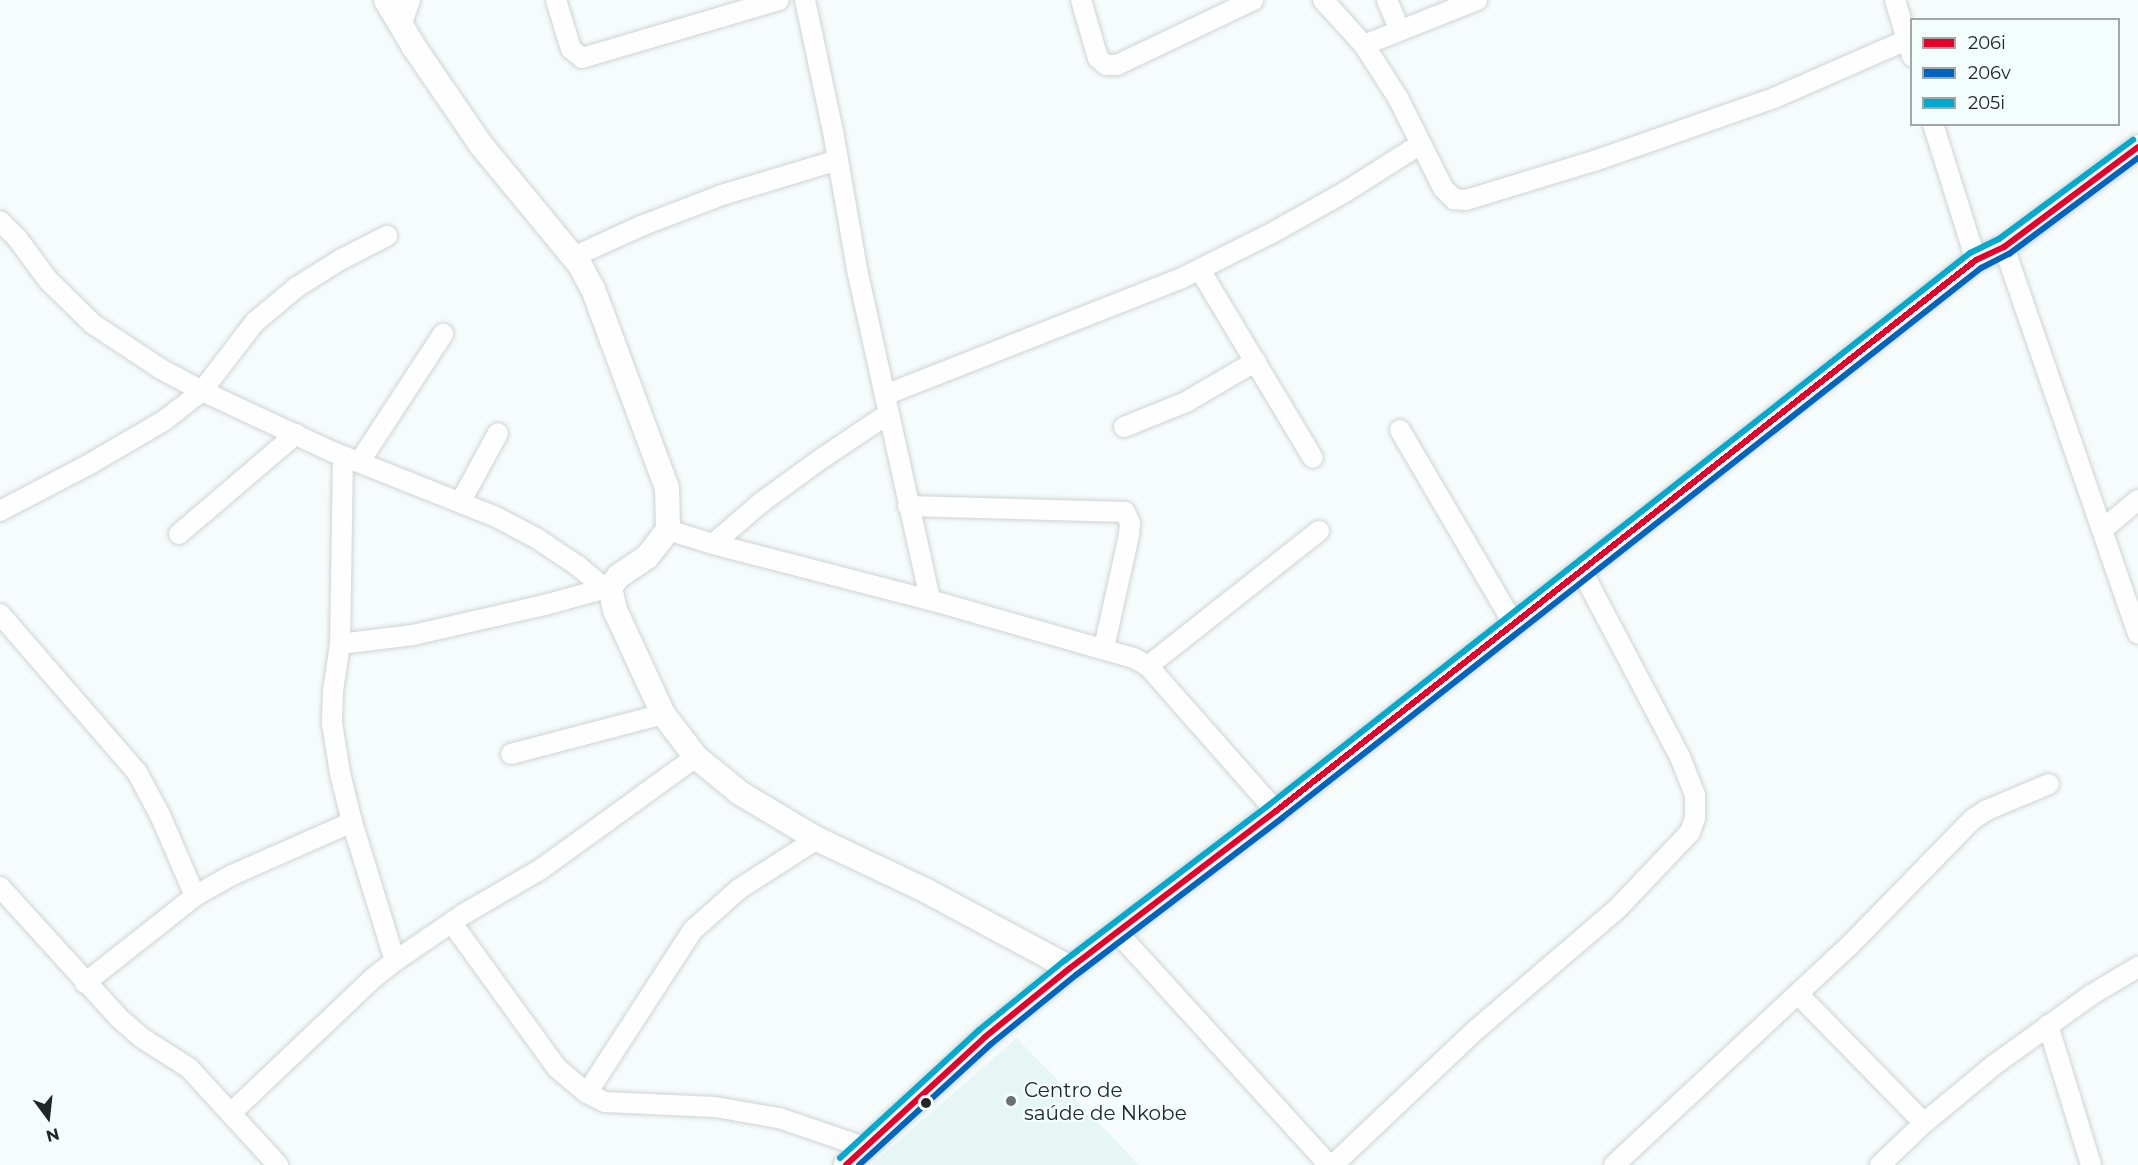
<!DOCTYPE html>
<html>
<head>
<meta charset="utf-8">
<style>
  body { margin:0 }
  #map { position:relative; width:2138px; height:1165px; overflow:hidden; background:#f6fbfb; font-family:Montserrat,sans-serif }
  div>[style] { position:absolute }
  [style*='--x'] { left:calc(var(--x)*1px); top:calc(var(--y)*1px); width:calc(var(--w)*1px); rotate:calc(var(--a)*1deg) }
  .built>* { inset:0; background:#e5f6f4 }
  .roads { filter:drop-shadow(0 0 2px #ced4d3) drop-shadow(0 0 2px #ced4d3) }
  .minor>* { height:20px; margin:-10px; padding:0 10px; transform-origin:10px; border-radius:10px; background:#fefefe }
  .tertiary>* { height:24px; margin:-12px; padding:0 12px; transform-origin:12px; border-radius:12px; background:#fefefe }
  .bus-1>* { height:6px; margin:-3px; padding:0 3px; transform-origin:3px; border-radius:3px; background:#e4002b }
  .bus-2>* { height:6px; margin:-3px; padding:0 3px; transform-origin:3px; border-radius:3px; background:#0065bd }
  .bus-3>* { height:6px; margin:-3px; padding:0 3px; transform-origin:3px; border-radius:3px; background:#00a9ce }
  .dots>* { width:16px; height:16px; translate:-50% -50%; box-sizing:border-box; border:3px solid #f3fefc; border-radius:50% }
  span { translate:-50% -50%; white-space:nowrap; text-align:center; line-height:1.15; -webkit-text-stroke:4.5px #f3fefc; paint-order:stroke }
  .poi-label { font-size:20px; color:#202726 }
  .left { translate:0 -50%; text-align:left }
  .legend { position:absolute; left:1910px; top:18px; width:210px; height:108px; box-sizing:border-box; background:#f3fefc; border:2px solid #9fa8a6; margin:0; padding:8px 10px; list-style:none; font-size:18px; color:#202726 }
  .legend li { display:flex; align-items:center; gap:12px; height:30px }
  .legend b { width:30px; border:2px solid #9fa8a6 }
  .north { position:absolute; left:18px; top:1087px; width:60px; height:60px; -webkit-text-stroke:4px #f3fefc; paint-order:stroke; rotate:165deg; font-size:16px; font-weight:700; line-height:24px; text-align:center; color:#202726 }
  .north::after { content:''; display:block; margin:auto; width:21px; height:27px; background:#202726; clip-path:polygon(50% 0,100% 100%,50% 72%,0 100%) }
</style>
</head>
<body>
<div id="map">
  <div class="built">
    <i style="clip-path:polygon(1017px 1038px,1139px 1165px,871px 1165px)"></i>
  </div>
  <div class="roads">
    <div class="minor">
      <i style="--x:556;--y:0;--w:51;--a:73"></i>
      <i style="--x:571;--y:49;--w:14;--a:39"></i>
      <i style="--x:582;--y:58;--w:205;--a:-16.4"></i>
      <i style="--x:805;--y:0;--w:140;--a:78"></i>
      <i style="--x:834;--y:137;--w:139;--a:80.1"></i>
      <i style="--x:858;--y:274;--w:334;--a:77.5"></i>
      <i style="--x:1081;--y:0;--w:60;--a:73.7"></i>
      <i style="--x:1098;--y:58;--w:11;--a:41"></i>
      <i style="--x:1106;--y:65;--w:11;--a:0"></i>
      <i style="--x:1117;--y:65;--w:151;--a:-25.5"></i>
      <i style="--x:1323;--y:0;--w:61;--a:47.7"></i>
      <i style="--x:1364;--y:45;--w:63;--a:57.3"></i>
      <i style="--x:1398;--y:98;--w:101;--a:63.4"></i>
      <i style="--x:1443;--y:188;--w:16;--a:45"></i>
      <i style="--x:1454;--y:199;--w:12;--a:5"></i>
      <i style="--x:1466;--y:200;--w:137;--a:-17"></i>
      <i style="--x:1597;--y:160;--w:188;--a:-19.3"></i>
      <i style="--x:1774;--y:98;--w:145;--a:-23.6"></i>
      <i style="--x:1387;--y:0;--w:33;--a:67"></i>
      <i style="--x:1895;--y:0;--w:59;--a:73.1"></i>
      <i style="--x:401;--y:26;--w:28;--a:-71"></i>
      <i style="--x:1364;--y:45;--w:122;--a:-21.7"></i>
      <i style="--x:1933;--y:124;--w:143;--a:72.5"></i>
      <i style="--x:0;--y:221;--w:24;--a:45"></i>
      <i style="--x:17;--y:238;--w:52;--a:53.6"></i>
      <i style="--x:48;--y:280;--w:63;--a:44.4"></i>
      <i style="--x:93;--y:324;--w:82;--a:33.5"></i>
      <i style="--x:161;--y:369;--w:47;--a:28.2"></i>
      <i style="--x:202;--y:391;--w:145;--a:25"></i>
      <i style="--x:333;--y:452;--w:175;--a:21.7"></i>
      <i style="--x:496;--y:517;--w:45;--a:27.7"></i>
      <i style="--x:536;--y:538;--w:50;--a:33.7"></i>
      <i style="--x:578;--y:566;--w:34;--a:40"></i>
      <i style="--x:2004;--y:247;--w:409;--a:70.9"></i>
      <i style="--x:573;--y:257;--w:75;--a:-24.5"></i>
      <i style="--x:641;--y:226;--w:87;--a:-20.9"></i>
      <i style="--x:722;--y:195;--w:121;--a:-16.8"></i>
      <i style="--x:1200;--y:270;--w:219;--a:59"></i>
      <i style="--x:885;--y:395;--w:319;--a:-21.5"></i>
      <i style="--x:1182;--y:278;--w:98;--a:-26.6"></i>
      <i style="--x:1270;--y:234;--w:86;--a:-29.2"></i>
      <i style="--x:1345;--y:192;--w:88;--a:-32.4"></i>
      <i style="--x:1124;--y:427;--w:67;--a:-22"></i>
      <i style="--x:1186;--y:402;--w:81;--a:-30.4"></i>
      <i style="--x:1400;--y:430;--w:225;--a:59.6"></i>
      <i style="--x:343;--y:456;--w:188;--a:90.9"></i>
      <i style="--x:340;--y:644;--w:48;--a:98.5"></i>
      <i style="--x:333;--y:691;--w:32;--a:92"></i>
      <i style="--x:332;--y:723;--w:51;--a:80.9"></i>
      <i style="--x:340;--y:773;--w:50;--a:76.2"></i>
      <i style="--x:352;--y:822;--w:145;--a:72.8"></i>
      <i style="--x:360;--y:461;--w:152;--a:-56.8"></i>
      <i style="--x:461;--y:501;--w:77;--a:-61.4"></i>
      <i style="--x:908;--y:506;--w:217;--a:1.6"></i>
      <i style="--x:1125;--y:512;--w:12;--a:66"></i>
      <i style="--x:1130;--y:523;--w:12;--a:95"></i>
      <i style="--x:1129;--y:535;--w:116;--a:102.5"></i>
      <i style="--x:0;--y:511;--w:99;--a:-27.6"></i>
      <i style="--x:88;--y:465;--w:89;--a:-30.3"></i>
      <i style="--x:165;--y:420;--w:47;--a:-38.1"></i>
      <i style="--x:202;--y:391;--w:87;--a:-52.5"></i>
      <i style="--x:255;--y:322;--w:55;--a:-39.8"></i>
      <i style="--x:297;--y:287;--w:51;--a:-32.1"></i>
      <i style="--x:340;--y:260;--w:53;--a:-27.1"></i>
      <i style="--x:668;--y:530;--w:47;--a:17.3"></i>
      <i style="--x:713;--y:544;--w:224;--a:14.5"></i>
      <i style="--x:930;--y:600;--w:212;--a:15.9"></i>
      <i style="--x:1134;--y:658;--w:16;--a:30"></i>
      <i style="--x:1148;--y:666;--w:193;--a:48.6"></i>
      <i style="--x:2102;--y:530;--w:47;--a:-39.8"></i>
      <i style="--x:179;--y:534;--w:154;--a:-40.5"></i>
      <i style="--x:713;--y:544;--w:65;--a:-40.6"></i>
      <i style="--x:762;--y:502;--w:69;--a:-36.2"></i>
      <i style="--x:818;--y:461;--w:84;--a:-33.9"></i>
      <i style="--x:0;--y:614;--w:209;--a:49.1"></i>
      <i style="--x:137;--y:772;--w:49;--a:61.9"></i>
      <i style="--x:160;--y:815;--w:88;--a:66.6"></i>
      <i style="--x:340;--y:644;--w:74;--a:-7"></i>
      <i style="--x:413;--y:635;--w:135;--a:-12.8"></i>
      <i style="--x:545;--y:605;--w:67;--a:-15.5"></i>
      <i style="--x:1148;--y:666;--w:218;--a:-38.3"></i>
      <i style="--x:511;--y:754;--w:157;--a:-14.7"></i>
      <i style="--x:0;--y:887;--w:177;--a:47.7"></i>
      <i style="--x:119;--y:1018;--w:30;--a:41"></i>
      <i style="--x:142;--y:1038;--w:56;--a:32.6"></i>
      <i style="--x:189;--y:1068;--w:132;--a:47.5"></i>
      <i style="--x:452;--y:923;--w:179;--a:54.1"></i>
      <i style="--x:557;--y:1068;--w:39;--a:40"></i>
      <i style="--x:587;--y:1093;--w:20;--a:27"></i>
      <i style="--x:605;--y:1102;--w:110;--a:2.6"></i>
      <i style="--x:715;--y:1107;--w:65;--a:9.8"></i>
      <i style="--x:779;--y:1118;--w:90;--a:18.8"></i>
      <i style="--x:1117;--y:932;--w:315;--a:47.7"></i>
      <i style="--x:85;--y:983;--w:140;--a:-38.3"></i>
      <i style="--x:195;--y:896;--w:43;--a:-29.6"></i>
      <i style="--x:232;--y:875;--w:131;--a:-23.8"></i>
      <i style="--x:1798;--y:994;--w:180;--a:45.7"></i>
      <i style="--x:2048;--y:1025;--w:146;--a:72.9"></i>
      <i style="--x:587;--y:1093;--w:194;--a:-57"></i>
      <i style="--x:693;--y:930;--w:62;--a:-41.7"></i>
      <i style="--x:739;--y:889;--w:93;--a:-32.7"></i>
      <i style="--x:232;--y:1112;--w:193;--a:-43.5"></i>
      <i style="--x:372;--y:979;--w:29;--a:-38"></i>
      <i style="--x:395;--y:961;--w:83;--a:-34.3"></i>
      <i style="--x:464;--y:914;--w:89;--a:-30.3"></i>
      <i style="--x:541;--y:869;--w:191;--a:-35.9"></i>
      <i style="--x:1333;--y:1165;--w:198;--a:-43.4"></i>
      <i style="--x:1477;--y:1029;--w:186;--a:-40.6"></i>
      <i style="--x:1618;--y:908;--w:105;--a:-46.5"></i>
      <i style="--x:1690;--y:832;--w:15;--a:-70"></i>
      <i style="--x:1695;--y:818;--w:23;--a:-90"></i>
      <i style="--x:1695;--y:795;--w:41;--a:-111.5"></i>
      <i style="--x:1680;--y:757;--w:210;--a:-117.8"></i>
      <i style="--x:1614;--y:1165;--w:321;--a:-43"></i>
      <i style="--x:1849;--y:946;--w:177;--a:-45.7"></i>
      <i style="--x:1973;--y:819;--w:17;--a:-33"></i>
      <i style="--x:1987;--y:810;--w:67;--a:-22.8"></i>
      <i style="--x:1880;--y:1165;--w:61;--a:-43.7"></i>
      <i style="--x:1924;--y:1123;--w:91;--a:-39.6"></i>
      <i style="--x:1994;--y:1065;--w:120;--a:-35.8"></i>
      <i style="--x:2091;--y:995;--w:55;--a:-30.8"></i>
    </div>
    <div class="tertiary">
      <i style="--x:386;--y:0;--w:55;--a:59.2"></i>
      <i style="--x:414;--y:47;--w:119;--a:55.6"></i>
      <i style="--x:481;--y:145;--w:156;--a:50.5"></i>
      <i style="--x:580;--y:265;--w:27;--a:62"></i>
      <i style="--x:593;--y:289;--w:212;--a:69.6"></i>
      <i style="--x:667;--y:488;--w:42;--a:88.6"></i>
      <i style="--x:668;--y:530;--w:34;--a:128"></i>
      <i style="--x:647;--y:557;--w:34;--a:146"></i>
      <i style="--x:619;--y:576;--w:14;--a:129"></i>
      <i style="--x:610;--y:587;--w:24;--a:78"></i>
      <i style="--x:615;--y:610;--w:115;--a:65.2"></i>
      <i style="--x:663;--y:714;--w:54;--a:52.5"></i>
      <i style="--x:696;--y:757;--w:57;--a:39.3"></i>
      <i style="--x:740;--y:793;--w:90;--a:30.9"></i>
      <i style="--x:817;--y:839;--w:119;--a:25.3"></i>
      <i style="--x:925;--y:890;--w:165;--a:28.3"></i>
      <i style="--x:846;--y:1165;--w:189;--a:-42.6"></i>
      <i style="--x:985;--y:1037;--w:109;--a:-39.1"></i>
      <i style="--x:1070;--y:968;--w:259;--a:-37.3"></i>
      <i style="--x:1276;--y:811;--w:891;--a:-38.21"></i>
      <i style="--x:1976;--y:260;--w:31;--a:-25"></i>
      <i style="--x:2004;--y:247;--w:167;--a:-36.7"></i>
    </div>
  </div>
  <div class="bus-1">
    <i style="--x:846;--y:1165;--w:189;--a:-42.6"></i>
    <i style="--x:985;--y:1037;--w:109;--a:-39.1"></i>
    <i style="--x:1070;--y:968;--w:259;--a:-37.3"></i>
    <i style="--x:1276;--y:811;--w:891;--a:-38.21"></i>
    <i style="--x:1976;--y:260;--w:31;--a:-25"></i>
    <i style="--x:2004;--y:247;--w:167;--a:-36.7"></i>
  </div>
  <div class="bus-2">
    <i style="--x:859;--y:1165;--w:179;--a:-42.5"></i>
    <i style="--x:991;--y:1044;--w:109;--a:-39.1"></i>
    <i style="--x:1076;--y:975;--w:259;--a:-37.3"></i>
    <i style="--x:1282;--y:818;--w:889;--a:-38.2"></i>
    <i style="--x:1981;--y:268;--w:31;--a:-27"></i>
    <i style="--x:2009;--y:254;--w:161;--a:-36.7"></i>
  </div>
  <div class="bus-3">
    <i style="--x:840;--y:1158;--w:189;--a:-42.6"></i>
    <i style="--x:979;--y:1030;--w:109;--a:-39.1"></i>
    <i style="--x:1064;--y:961;--w:259;--a:-37.3"></i>
    <i style="--x:1270;--y:804;--w:891;--a:-38.21"></i>
    <i style="--x:1970;--y:253;--w:32;--a:-26"></i>
    <i style="--x:1999;--y:239;--w:167;--a:-36.5"></i>
  </div>
  <div class="dots">
    <i style="left:1011px;top:1101px;background:#6b7171"></i>
    <i style="left:926px;top:1103px;background:#202726"></i>
  </div>
  <div class="poi-label">
    <span class="left" style="left:1024px;top:1102px">Centro de<br>saúde de Nkobe</span>
  </div>
  <ul class="legend">
  <li><b style="height:8px;background:#e4002b"></b>206i</li>
  <li><b style="height:8px;background:#0065bd"></b>206v</li>
  <li><b style="height:8px;background:#00a9ce"></b>205i</li>
  </ul>
  <div class="north">N</div>
</div>
</body>
</html>
